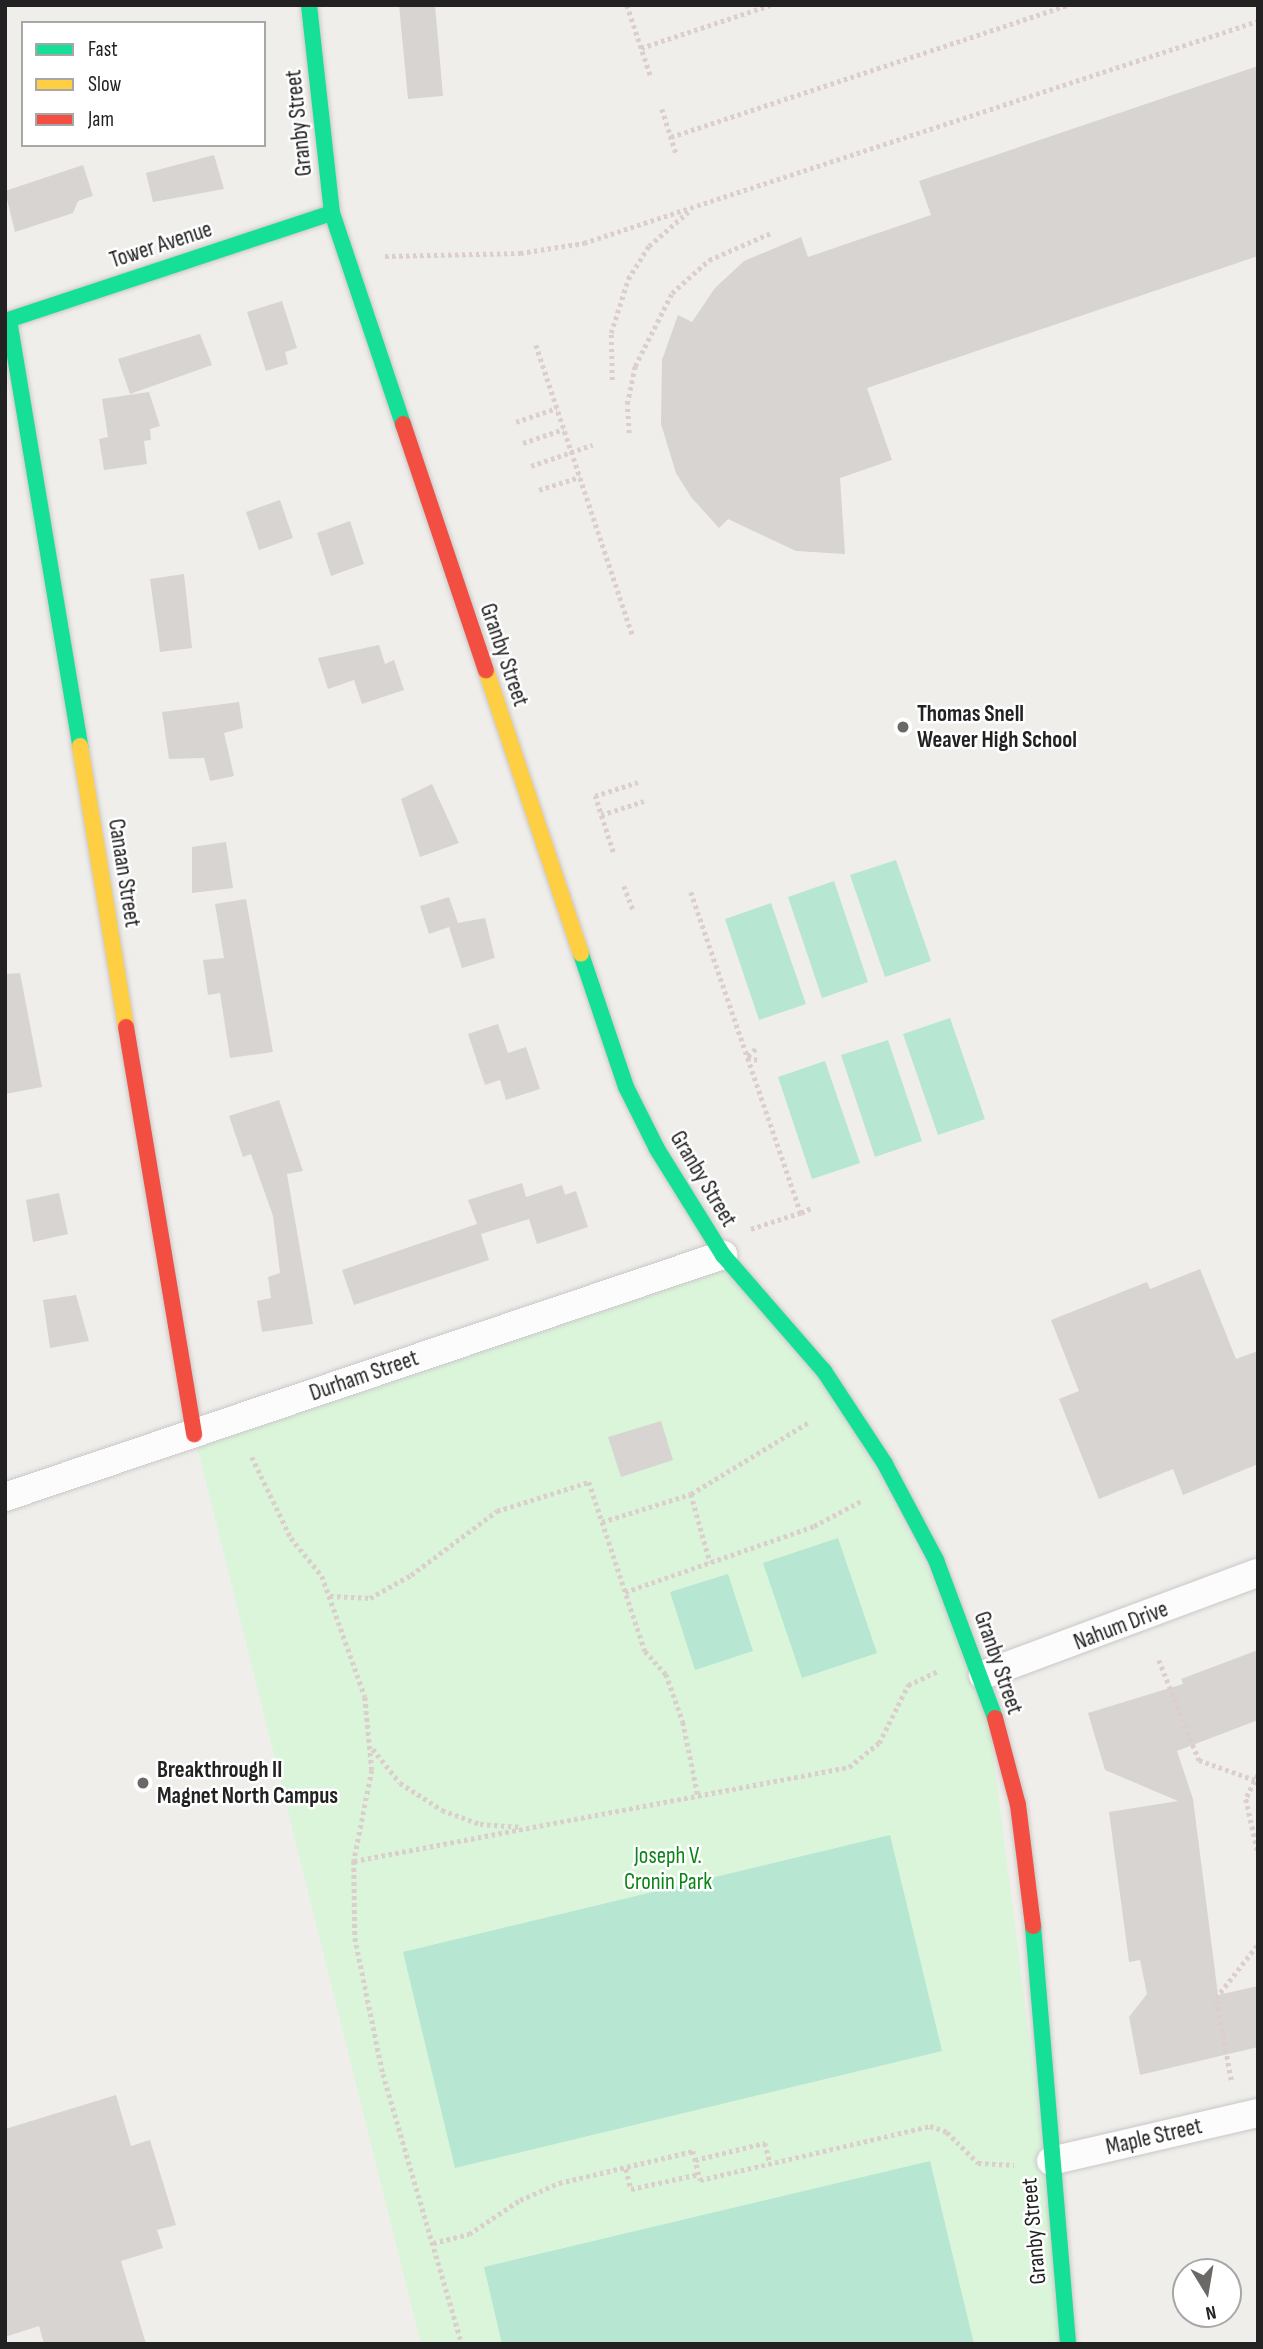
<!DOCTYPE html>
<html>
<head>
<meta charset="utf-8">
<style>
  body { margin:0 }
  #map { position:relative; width:1263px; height:2349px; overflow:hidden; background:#f0eeeb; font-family:"Sofia Sans Condensed",sans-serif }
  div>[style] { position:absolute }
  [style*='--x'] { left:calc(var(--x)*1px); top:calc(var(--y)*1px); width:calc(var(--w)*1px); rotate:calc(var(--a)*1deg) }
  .park>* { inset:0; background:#daf5da }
  .pitch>* { inset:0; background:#b7e6d2 }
  .building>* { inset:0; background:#d7d4d2 }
  .path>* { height:4.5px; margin-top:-2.25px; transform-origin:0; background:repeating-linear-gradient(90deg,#dccecd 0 3.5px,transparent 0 7px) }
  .roads { filter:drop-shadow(0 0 2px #c9c8c7) drop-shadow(0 0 2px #c9c8c7) }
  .street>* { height:28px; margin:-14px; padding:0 14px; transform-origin:14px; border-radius:14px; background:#fdfcfc }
  .fast>* { height:16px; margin:-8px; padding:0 8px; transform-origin:8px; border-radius:8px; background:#16e098 }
  .slow>* { height:16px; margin:-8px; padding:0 8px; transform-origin:8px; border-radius:8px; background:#ffcf43 }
  .jam>* { height:16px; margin:-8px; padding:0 8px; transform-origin:8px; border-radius:8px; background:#f24e42 }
  .dots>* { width:19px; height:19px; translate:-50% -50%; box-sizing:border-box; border:4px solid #fff; border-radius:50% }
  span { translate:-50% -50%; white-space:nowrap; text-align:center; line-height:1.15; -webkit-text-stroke:5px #fff; paint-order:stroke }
  .street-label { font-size:23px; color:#222 }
  .poi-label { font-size:23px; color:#222; font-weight:700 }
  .left { translate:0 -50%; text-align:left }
  .park-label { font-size:23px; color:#0c8416 }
  .frame { position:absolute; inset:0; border:7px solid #222; pointer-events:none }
  .legend { position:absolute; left:21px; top:21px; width:245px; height:126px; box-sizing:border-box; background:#fff; border:2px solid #a7a7a7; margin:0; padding:9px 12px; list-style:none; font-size:21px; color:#222 }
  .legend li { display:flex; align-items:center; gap:14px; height:35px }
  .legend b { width:35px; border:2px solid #a7a7a7 }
  .north { position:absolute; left:1172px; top:2258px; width:70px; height:70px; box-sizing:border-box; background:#fff; border:2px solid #a7a7a7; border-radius:50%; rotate:169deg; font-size:19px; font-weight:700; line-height:28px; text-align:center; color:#222 }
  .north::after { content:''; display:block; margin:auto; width:24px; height:32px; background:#6a6968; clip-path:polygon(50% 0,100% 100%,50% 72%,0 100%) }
</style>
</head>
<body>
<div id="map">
  <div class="park">
    <i style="clip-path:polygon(723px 1255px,824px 1371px,983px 1675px,1068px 2344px,421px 2344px,194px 1434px)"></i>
  </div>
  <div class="pitch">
    <i style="clip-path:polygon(896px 860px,931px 961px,885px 977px,850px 875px)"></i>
    <i style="clip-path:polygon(834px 881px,868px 982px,822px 998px,788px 897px)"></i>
    <i style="clip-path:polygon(771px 903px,806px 1004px,759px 1020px,725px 919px)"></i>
    <i style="clip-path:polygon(950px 1018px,985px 1119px,938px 1135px,903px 1034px)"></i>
    <i style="clip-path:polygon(888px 1040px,922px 1141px,875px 1157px,841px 1055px)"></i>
    <i style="clip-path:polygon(825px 1061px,860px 1163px,812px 1179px,778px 1077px)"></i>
    <i style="clip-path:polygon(838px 1538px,877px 1653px,802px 1678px,763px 1563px)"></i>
    <i style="clip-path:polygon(728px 1574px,753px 1651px,695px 1670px,670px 1592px)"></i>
    <i style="clip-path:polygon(890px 1835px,942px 2051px,455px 2168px,403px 1952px)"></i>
    <i style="clip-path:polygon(930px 2161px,974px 2344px,502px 2344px,484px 2267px)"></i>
  </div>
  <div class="building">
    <i style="clip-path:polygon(399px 5px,435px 5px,443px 96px,408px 99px)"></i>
    <i style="clip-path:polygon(1258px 66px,1258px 256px,867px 388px,892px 460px,840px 478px,845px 554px,796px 551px,728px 519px,719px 528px,691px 497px,676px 473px,661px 424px,662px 360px,678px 315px,692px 322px,715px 288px,744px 261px,801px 237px,808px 257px,931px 215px,919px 181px)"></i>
    <i style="clip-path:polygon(214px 155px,224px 189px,153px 202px,146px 173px)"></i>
    <i style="clip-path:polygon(83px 165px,93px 196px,78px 201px,73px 213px,15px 232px,5px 191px)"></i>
    <i style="clip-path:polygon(282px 301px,297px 348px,285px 352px,288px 364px,266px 371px,247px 312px)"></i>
    <i style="clip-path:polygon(200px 334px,212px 365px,130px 394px,118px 359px)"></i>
    <i style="clip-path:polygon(149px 392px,160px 426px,150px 429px,151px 440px,144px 441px,147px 464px,104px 470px,99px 439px,108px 437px,102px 399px)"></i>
    <i style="clip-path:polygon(280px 500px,293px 538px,259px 550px,246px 512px)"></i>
    <i style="clip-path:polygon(350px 521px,364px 564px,331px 576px,317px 533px)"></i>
    <i style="clip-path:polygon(184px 574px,192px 648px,160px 652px,150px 579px)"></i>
    <i style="clip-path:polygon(379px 645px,385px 664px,394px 660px,404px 690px,362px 704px,354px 680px,328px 689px,318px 658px)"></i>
    <i style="clip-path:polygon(239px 702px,243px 728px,224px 733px,234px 776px,210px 781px,204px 758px,169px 759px,162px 712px)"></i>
    <i style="clip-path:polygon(432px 784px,459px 843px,420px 857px,401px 799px)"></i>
    <i style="clip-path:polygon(226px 842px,233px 888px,192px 893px,192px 847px)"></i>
    <i style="clip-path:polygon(449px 897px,458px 923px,485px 918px,495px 958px,462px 968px,449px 927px,429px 934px,420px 906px)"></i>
    <i style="clip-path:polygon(246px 899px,273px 1052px,230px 1058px,220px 993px,208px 995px,203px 960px,224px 958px,215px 904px)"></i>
    <i style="clip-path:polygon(20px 973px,42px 1087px,5px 1094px,5px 974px)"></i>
    <i style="clip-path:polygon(498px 1024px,508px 1053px,526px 1047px,540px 1089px,506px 1100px,500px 1080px,485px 1085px,468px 1034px)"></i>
    <i style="clip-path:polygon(279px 1100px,303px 1171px,287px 1174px,313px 1324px,262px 1332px,257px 1301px,271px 1298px,268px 1277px,280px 1273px,273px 1216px,251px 1154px,243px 1157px,229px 1116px)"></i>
    <i style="clip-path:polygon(522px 1183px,526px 1197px,562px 1185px,565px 1195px,576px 1191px,588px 1227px,537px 1244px,529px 1219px,481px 1234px,489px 1260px,354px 1305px,342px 1270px,477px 1224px,468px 1200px)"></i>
    <i style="clip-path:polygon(59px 1193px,68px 1234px,33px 1242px,26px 1200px)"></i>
    <i style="clip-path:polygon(1200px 1269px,1236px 1359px,1258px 1351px,1258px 1464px,1183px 1495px,1173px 1469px,1099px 1499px,1059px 1399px,1079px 1391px,1051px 1320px,1147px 1282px,1150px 1289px)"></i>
    <i style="clip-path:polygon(76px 1295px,89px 1341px,50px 1348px,43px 1300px)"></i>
    <i style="clip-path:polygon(661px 1421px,673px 1460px,621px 1477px,608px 1437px)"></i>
    <i style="clip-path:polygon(1258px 1650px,1258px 1720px,1177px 1751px,1193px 1799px,1218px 1995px,1258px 1986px,1258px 2047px,1140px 2075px,1129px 2017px,1147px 1994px,1140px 1960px,1129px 1962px,1109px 1812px,1178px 1801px,1105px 1770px,1088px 1713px,1183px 1684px,1181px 1679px)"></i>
    <i style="clip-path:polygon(116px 2095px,131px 2146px,150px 2140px,176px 2225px,157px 2230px,163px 2248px,121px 2261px,146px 2344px,44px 2344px,39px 2326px,5px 2337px,5px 2129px)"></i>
  </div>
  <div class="path">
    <i style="--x:627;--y:5;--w:76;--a:71.6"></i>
    <i style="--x:641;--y:48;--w:136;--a:-18.4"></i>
    <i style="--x:662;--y:109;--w:46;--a:72.3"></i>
    <i style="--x:671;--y:137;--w:417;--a:-18.4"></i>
    <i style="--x:385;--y:256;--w:135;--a:-1.3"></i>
    <i style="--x:520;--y:253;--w:65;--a:-8.9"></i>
    <i style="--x:584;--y:243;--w:710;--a:-18.23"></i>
    <i style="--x:536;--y:345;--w:307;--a:71.6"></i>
    <i style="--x:612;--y:380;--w:47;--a:-91.2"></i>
    <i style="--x:611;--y:333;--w:57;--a:-72.5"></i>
    <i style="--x:628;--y:279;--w:39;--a:-58"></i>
    <i style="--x:649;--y:246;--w:52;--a:-41.1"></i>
    <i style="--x:516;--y:422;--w:43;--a:-18.9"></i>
    <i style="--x:629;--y:433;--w:29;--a:-94"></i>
    <i style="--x:627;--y:404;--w:39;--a:-78"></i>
    <i style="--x:635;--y:366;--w:82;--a:-63.1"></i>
    <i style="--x:672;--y:293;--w:50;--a:-41.7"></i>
    <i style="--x:709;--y:260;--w:70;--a:-23.6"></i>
    <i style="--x:523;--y:443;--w:43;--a:-18.9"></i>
    <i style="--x:531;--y:466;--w:65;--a:-19"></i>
    <i style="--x:539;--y:490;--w:43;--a:-17.6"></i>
    <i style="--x:601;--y:815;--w:45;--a:-18"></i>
    <i style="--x:613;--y:852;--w:59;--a:-107.8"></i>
    <i style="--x:595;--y:796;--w:45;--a:-18"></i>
    <i style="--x:624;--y:886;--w:28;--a:69"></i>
    <i style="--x:691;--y:892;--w:339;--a:71.1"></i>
    <i style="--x:801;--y:1213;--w:55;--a:161.9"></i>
    <i style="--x:756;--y:1049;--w:13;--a:135"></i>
    <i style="--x:747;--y:1058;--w:11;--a:10"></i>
    <i style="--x:801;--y:1213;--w:11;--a:-27"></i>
    <i style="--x:252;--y:1457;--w:90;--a:64.3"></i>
    <i style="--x:291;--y:1538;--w:49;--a:50.8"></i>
    <i style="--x:322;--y:1576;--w:128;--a:70.4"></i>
    <i style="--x:365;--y:1697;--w:73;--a:84.5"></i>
    <i style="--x:372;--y:1770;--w:93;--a:101.2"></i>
    <i style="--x:354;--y:1861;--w:77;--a:89.3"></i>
    <i style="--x:355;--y:1938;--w:139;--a:78.4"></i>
    <i style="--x:383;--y:2074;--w:281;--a:73.7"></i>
    <i style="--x:691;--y:1494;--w:71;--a:74.4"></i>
    <i style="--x:602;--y:1522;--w:93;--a:-17.5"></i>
    <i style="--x:691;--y:1494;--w:138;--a:-31.4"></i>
    <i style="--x:625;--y:1592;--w:200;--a:-19.2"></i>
    <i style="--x:814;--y:1526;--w:55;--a:-28"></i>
    <i style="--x:330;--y:1596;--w:40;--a:2.9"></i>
    <i style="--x:370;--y:1598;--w:47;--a:-29.3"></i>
    <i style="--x:411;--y:1575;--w:107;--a:-36.7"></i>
    <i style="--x:497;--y:1511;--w:96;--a:-17.5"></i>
    <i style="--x:589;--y:1482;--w:178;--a:71.7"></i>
    <i style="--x:645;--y:1651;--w:31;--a:48"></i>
    <i style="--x:666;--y:1674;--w:51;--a:70.5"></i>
    <i style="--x:683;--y:1722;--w:76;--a:78.5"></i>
    <i style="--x:1159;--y:1660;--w:108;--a:68.2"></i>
    <i style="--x:1199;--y:1760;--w:63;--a:19.6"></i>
    <i style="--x:373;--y:1749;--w:43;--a:51.5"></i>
    <i style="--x:400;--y:1783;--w:50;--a:32.7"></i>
    <i style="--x:442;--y:1810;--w:40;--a:20.2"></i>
    <i style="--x:480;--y:1824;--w:42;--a:4.1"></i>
    <i style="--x:1258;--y:1775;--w:27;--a:117"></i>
    <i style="--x:1246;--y:1799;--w:55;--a:77.5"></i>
    <i style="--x:354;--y:1861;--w:504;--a:-10.75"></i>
    <i style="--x:849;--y:1767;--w:38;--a:-39"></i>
    <i style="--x:879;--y:1743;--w:65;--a:-63.4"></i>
    <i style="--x:908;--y:1685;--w:35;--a:-25"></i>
    <i style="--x:1231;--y:2080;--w:83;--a:-100.4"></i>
    <i style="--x:1216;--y:1998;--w:68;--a:-52.1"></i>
    <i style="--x:695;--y:2160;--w:72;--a:-13.7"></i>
    <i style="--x:765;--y:2143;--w:21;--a:76"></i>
    <i style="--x:626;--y:2169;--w:21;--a:76"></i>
    <i style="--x:631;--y:2189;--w:70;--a:-12.4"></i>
    <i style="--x:433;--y:2243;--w:37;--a:-14"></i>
    <i style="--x:469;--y:2234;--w:61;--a:-33.7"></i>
    <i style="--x:520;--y:2200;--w:43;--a:-23.6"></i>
    <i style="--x:559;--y:2183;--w:138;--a:-13.4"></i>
    <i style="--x:693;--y:2151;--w:30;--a:76"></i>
    <i style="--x:700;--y:2180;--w:236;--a:-13.2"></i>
    <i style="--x:930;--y:2126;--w:18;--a:19"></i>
    <i style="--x:947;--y:2132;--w:44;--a:45"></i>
    <i style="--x:978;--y:2163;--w:36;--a:3"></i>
  </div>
  <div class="roads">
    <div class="street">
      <i style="--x:5;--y:1497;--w:758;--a:-18.63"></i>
      <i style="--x:983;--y:1675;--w:293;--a:-20.4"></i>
      <i style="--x:1051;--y:2161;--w:212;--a:-13.1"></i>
    </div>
    <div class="fast">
      <i style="--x:309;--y:5;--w:209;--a:83.7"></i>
      <i style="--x:332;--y:213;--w:223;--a:71.4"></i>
      <i style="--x:9;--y:320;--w:432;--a:80.5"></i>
      <i style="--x:5;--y:321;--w:344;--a:-18.3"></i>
      <i style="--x:581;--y:954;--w:140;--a:71.3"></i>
      <i style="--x:626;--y:1087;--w:69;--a:63.4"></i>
      <i style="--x:657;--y:1149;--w:125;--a:58.1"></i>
      <i style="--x:723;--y:1255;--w:154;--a:49"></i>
      <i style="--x:824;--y:1371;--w:111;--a:56.7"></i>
      <i style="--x:885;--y:1464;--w:109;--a:62"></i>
      <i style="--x:936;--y:1560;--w:169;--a:69.5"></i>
      <i style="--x:1033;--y:1926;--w:419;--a:85.2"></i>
    </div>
    <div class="slow">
      <i style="--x:486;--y:670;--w:299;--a:71.5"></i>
      <i style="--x:80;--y:746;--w:285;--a:80.7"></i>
    </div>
    <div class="jam">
      <i style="--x:403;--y:424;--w:260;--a:71.4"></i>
      <i style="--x:126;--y:1027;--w:413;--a:80.5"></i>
      <i style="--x:995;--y:1718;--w:90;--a:75.2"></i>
      <i style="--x:1018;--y:1805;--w:122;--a:82.9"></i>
    </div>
  </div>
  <div class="dots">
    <i style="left:903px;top:727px;background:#6a6968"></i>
    <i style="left:143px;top:1783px;background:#6a6968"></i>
  </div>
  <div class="street-label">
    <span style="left:299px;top:123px;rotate:-96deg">Granby Street</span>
    <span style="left:161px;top:245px;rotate:-18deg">Tower Avenue</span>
    <span style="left:504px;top:655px;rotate:71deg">Granby Street</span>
    <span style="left:124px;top:873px;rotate:81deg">Canaan Street</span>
    <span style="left:703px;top:1179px;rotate:59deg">Granby Street</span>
    <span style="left:364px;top:1376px;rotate:-19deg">Durham Street</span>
    <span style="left:1121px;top:1626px;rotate:-21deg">Nahum Drive</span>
    <span style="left:998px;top:1663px;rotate:71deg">Granby Street</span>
    <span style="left:1154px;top:2137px;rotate:-13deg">Maple Street</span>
    <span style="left:1034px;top:2231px;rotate:-95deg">Granby Street</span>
  </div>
  <div class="poi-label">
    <span class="left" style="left:917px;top:727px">Thomas Snell<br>Weaver High School</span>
    <span class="left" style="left:157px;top:1783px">Breakthrough II<br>Magnet North Campus</span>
  </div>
  <div class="park-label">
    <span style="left:668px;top:1869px">Joseph V.<br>Cronin Park</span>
  </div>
  <div class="frame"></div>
  <ul class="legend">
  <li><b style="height:9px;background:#16e098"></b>Fast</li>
  <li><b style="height:9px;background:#ffcf43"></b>Slow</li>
  <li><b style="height:9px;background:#f24e42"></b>Jam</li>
  </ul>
  <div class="north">N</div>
</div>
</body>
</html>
